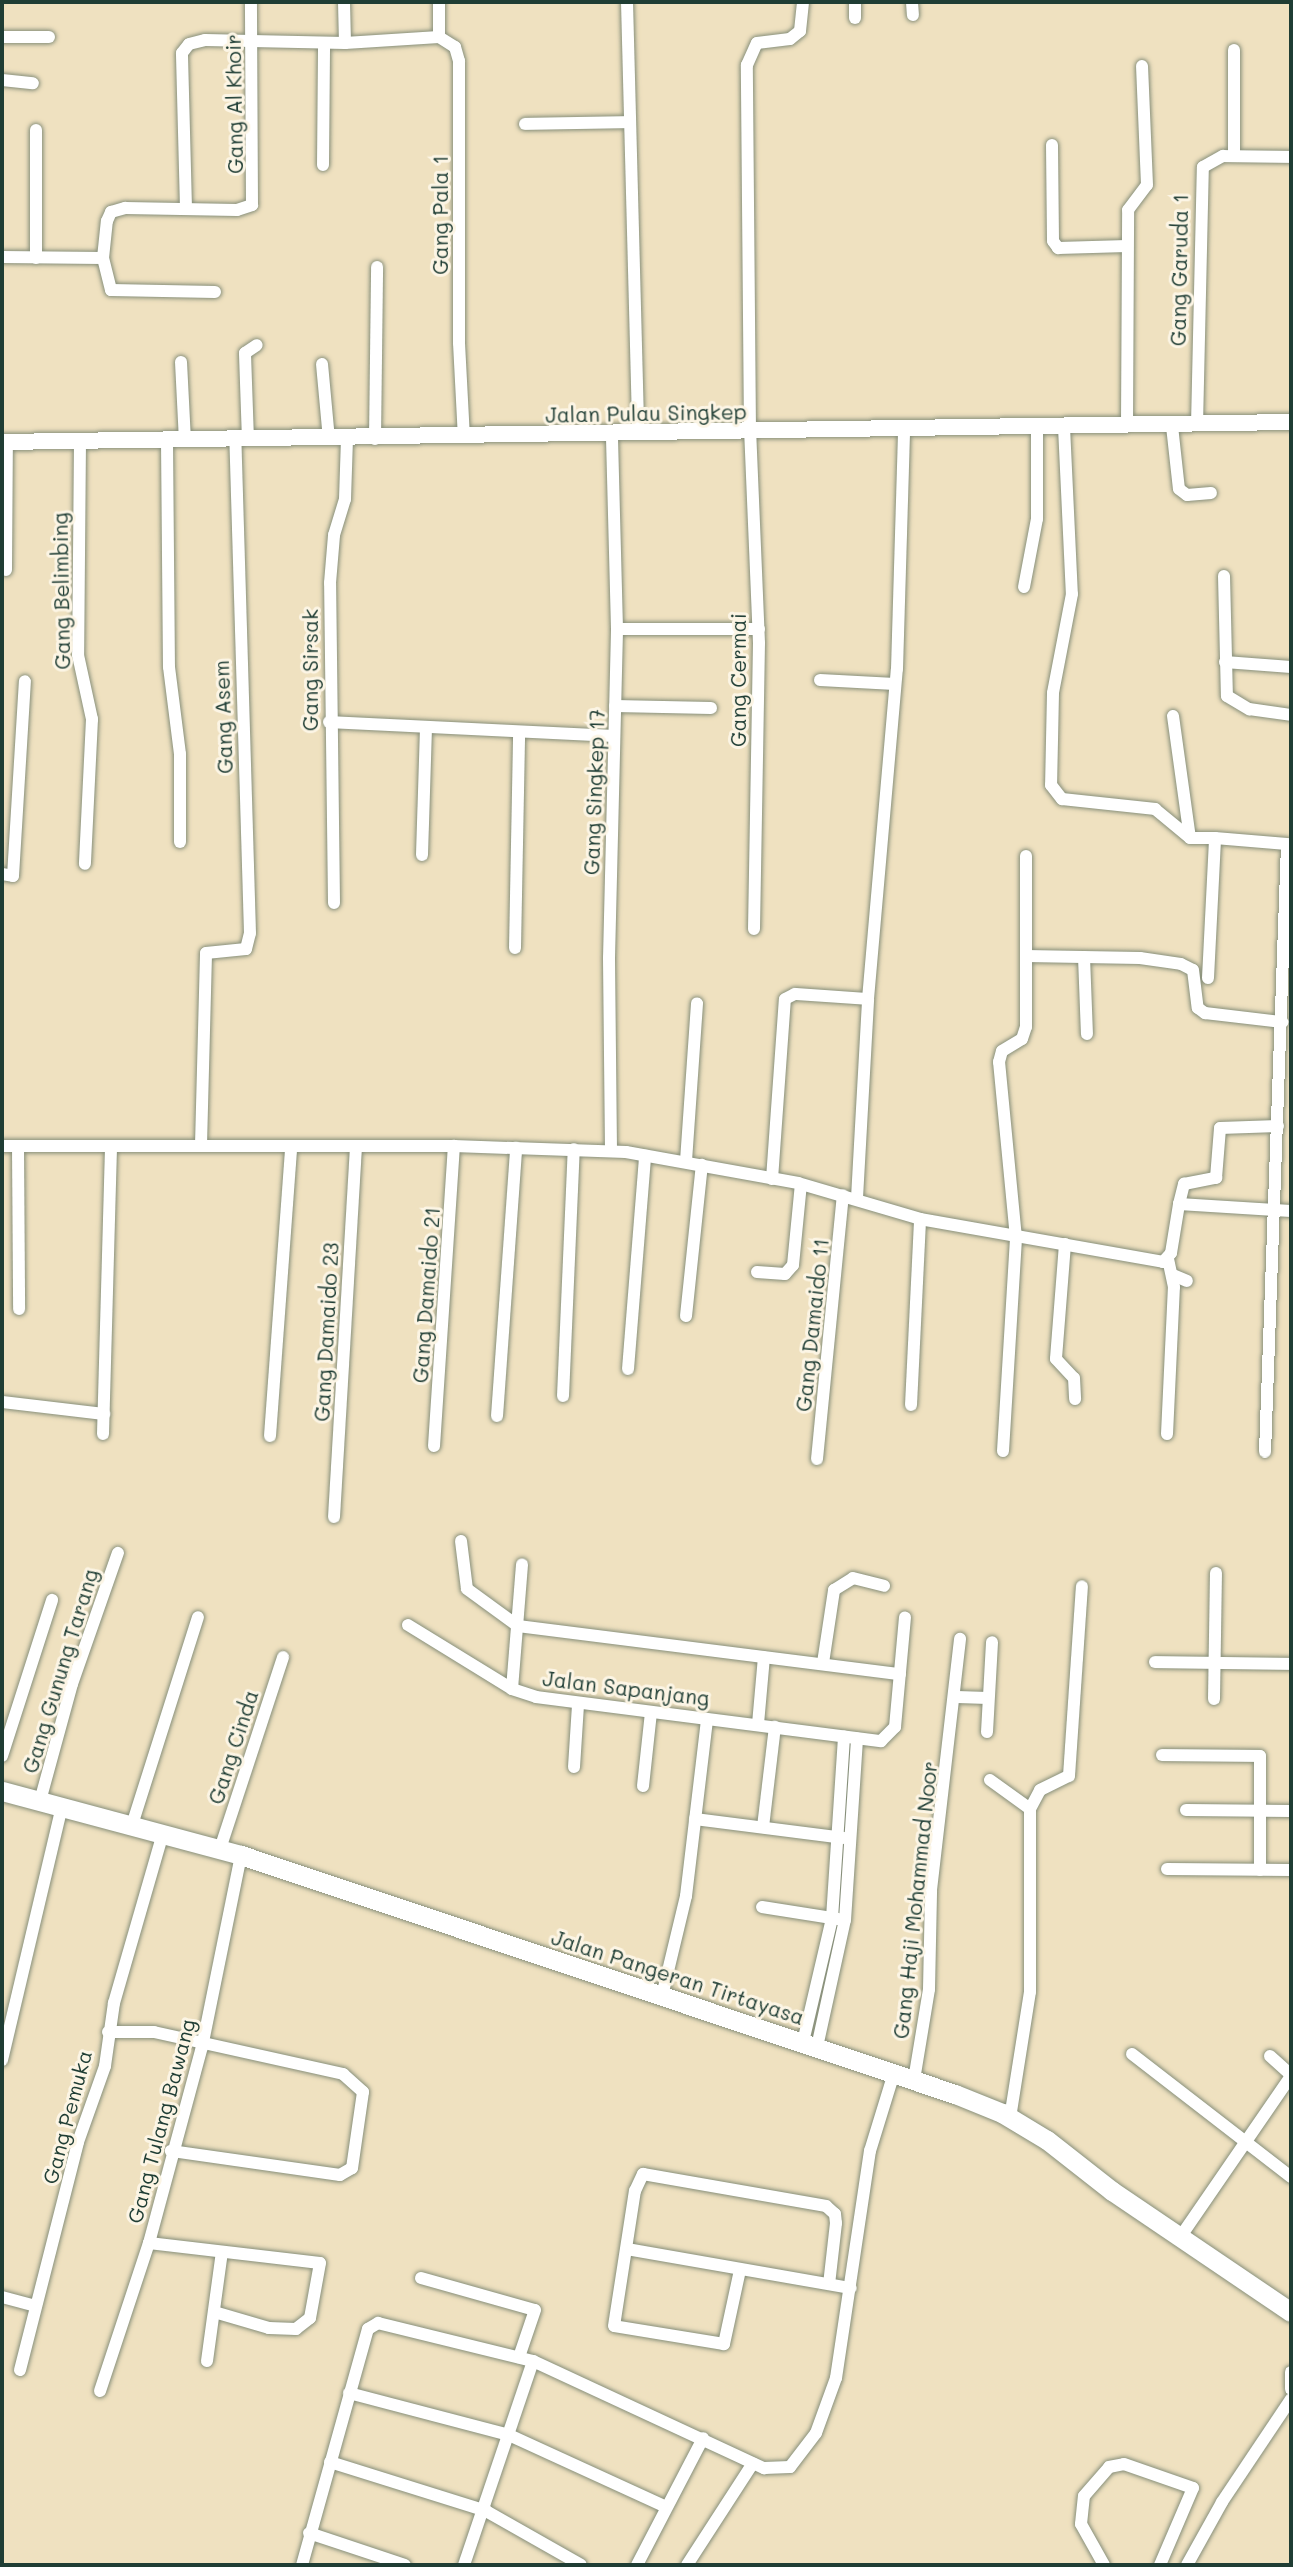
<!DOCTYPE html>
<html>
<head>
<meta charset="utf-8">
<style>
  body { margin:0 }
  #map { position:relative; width:1293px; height:2567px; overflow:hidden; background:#efe1c0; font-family:Mali,sans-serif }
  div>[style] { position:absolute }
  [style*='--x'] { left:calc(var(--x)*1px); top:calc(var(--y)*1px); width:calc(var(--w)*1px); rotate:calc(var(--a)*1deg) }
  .roads { filter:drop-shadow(0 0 2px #878f7a) drop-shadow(0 0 2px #878f7a) }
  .street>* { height:12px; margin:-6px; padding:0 6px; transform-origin:6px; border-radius:6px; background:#fff }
  .secondary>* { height:16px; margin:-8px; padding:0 8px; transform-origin:8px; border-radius:8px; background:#fff }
  .primary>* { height:19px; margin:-9.5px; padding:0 9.5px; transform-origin:9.5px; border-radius:9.5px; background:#fff }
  span { translate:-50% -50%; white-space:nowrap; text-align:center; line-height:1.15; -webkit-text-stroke:6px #fcf5e5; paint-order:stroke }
  .street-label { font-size:21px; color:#1f3d34 }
  .frame { position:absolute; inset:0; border:4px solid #1f3d34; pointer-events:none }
</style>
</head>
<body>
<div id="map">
  <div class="roads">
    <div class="street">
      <i style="--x:344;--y:2;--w:41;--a:88.6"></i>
      <i style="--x:439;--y:2;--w:35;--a:90"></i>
      <i style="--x:439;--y:37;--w:19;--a:32"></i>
      <i style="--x:455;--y:47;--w:15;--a:74"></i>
      <i style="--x:459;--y:61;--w:282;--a:90"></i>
      <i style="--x:459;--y:343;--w:94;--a:87"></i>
      <i style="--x:627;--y:2;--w:432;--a:88.5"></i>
      <i style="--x:912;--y:2;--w:13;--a:86"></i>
      <i style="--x:855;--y:18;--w:16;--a:-90"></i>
      <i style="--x:2;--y:37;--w:47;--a:0"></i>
      <i style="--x:1234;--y:50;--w:106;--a:90"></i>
      <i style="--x:2;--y:80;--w:31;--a:6"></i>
      <i style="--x:525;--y:124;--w:104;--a:-1.1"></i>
      <i style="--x:1052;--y:145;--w:96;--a:89.4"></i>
      <i style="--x:1053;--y:241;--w:9;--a:54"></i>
      <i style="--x:1058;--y:248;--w:69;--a:-1.7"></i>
      <i style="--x:323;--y:165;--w:122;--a:-89.5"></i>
      <i style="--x:186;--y:208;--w:155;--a:-91.5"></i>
      <i style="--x:182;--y:53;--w:11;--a:-52"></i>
      <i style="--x:189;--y:44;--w:16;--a:-14"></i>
      <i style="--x:205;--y:40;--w:140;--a:1.2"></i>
      <i style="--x:345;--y:43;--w:94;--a:-3.7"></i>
      <i style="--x:2;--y:257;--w:101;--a:0.6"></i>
      <i style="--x:36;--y:258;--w:128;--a:-90"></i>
      <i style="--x:215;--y:292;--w:104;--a:-178.9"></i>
      <i style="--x:111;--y:290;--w:33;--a:-104"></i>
      <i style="--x:103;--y:258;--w:37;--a:-84"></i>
      <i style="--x:107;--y:221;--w:10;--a:-66"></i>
      <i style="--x:111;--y:212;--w:15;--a:-16"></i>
      <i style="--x:125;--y:208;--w:112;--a:1"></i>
      <i style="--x:237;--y:210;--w:16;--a:-18"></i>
      <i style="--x:252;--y:205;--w:203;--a:-90.3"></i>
      <i style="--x:181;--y:362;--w:78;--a:87.1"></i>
      <i style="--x:322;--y:364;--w:75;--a:84.7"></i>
      <i style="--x:1197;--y:425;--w:258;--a:-88.7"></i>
      <i style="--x:1203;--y:167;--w:23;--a:-29"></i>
      <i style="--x:1223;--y:156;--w:68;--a:0.8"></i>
      <i style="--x:1127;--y:426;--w:216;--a:-89.7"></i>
      <i style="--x:1128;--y:210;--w:31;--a:-53"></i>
      <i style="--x:1147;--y:185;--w:119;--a:-92.4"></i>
      <i style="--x:1172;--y:426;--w:63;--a:83.7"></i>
      <i style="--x:1179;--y:489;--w:10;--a:37"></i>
      <i style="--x:1187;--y:495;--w:24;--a:-5"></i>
      <i style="--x:1064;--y:427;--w:167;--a:87.3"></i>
      <i style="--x:1072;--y:594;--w:101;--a:100.9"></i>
      <i style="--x:1053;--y:693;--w:92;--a:91.2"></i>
      <i style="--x:1051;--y:785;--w:18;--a:52"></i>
      <i style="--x:1062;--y:799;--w:94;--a:6.1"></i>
      <i style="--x:1155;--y:809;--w:45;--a:39.6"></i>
      <i style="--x:375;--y:439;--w:172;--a:-89.3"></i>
      <i style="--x:248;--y:440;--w:87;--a:-92"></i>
      <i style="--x:245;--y:353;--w:14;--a:-34"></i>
      <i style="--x:80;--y:441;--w:214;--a:90.5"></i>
      <i style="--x:78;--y:655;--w:66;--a:77.7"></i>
      <i style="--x:92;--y:719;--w:145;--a:92.8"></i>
      <i style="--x:167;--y:441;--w:226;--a:89.5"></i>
      <i style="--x:169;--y:667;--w:88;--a:82.8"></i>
      <i style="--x:180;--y:754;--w:88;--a:90"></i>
      <i style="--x:6;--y:570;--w:128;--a:-89.6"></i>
      <i style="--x:1224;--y:576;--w:120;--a:88.6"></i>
      <i style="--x:1227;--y:696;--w:26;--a:31"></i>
      <i style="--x:1249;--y:709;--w:42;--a:8.1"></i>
      <i style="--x:1024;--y:587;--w:69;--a:-79.2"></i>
      <i style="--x:1037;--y:519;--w:92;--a:-90"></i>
      <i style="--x:617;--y:629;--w:142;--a:0"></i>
      <i style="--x:1225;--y:662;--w:66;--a:4.3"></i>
      <i style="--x:820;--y:680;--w:75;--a:3.1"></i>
      <i style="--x:615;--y:706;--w:96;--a:1.2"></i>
      <i style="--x:1173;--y:716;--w:123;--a:82.1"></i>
      <i style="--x:1190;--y:838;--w:25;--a:0"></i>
      <i style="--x:329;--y:722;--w:285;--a:2.8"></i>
      <i style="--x:422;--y:855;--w:128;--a:-88.2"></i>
      <i style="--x:2;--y:874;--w:11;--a:10"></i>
      <i style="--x:13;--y:876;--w:195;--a:-86.5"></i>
      <i style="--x:334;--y:903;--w:320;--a:-90.7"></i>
      <i style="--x:330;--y:583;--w:48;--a:-85.2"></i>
      <i style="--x:334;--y:535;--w:38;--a:-73"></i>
      <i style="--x:345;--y:499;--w:60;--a:-88.1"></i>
      <i style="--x:754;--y:929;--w:286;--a:-89"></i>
      <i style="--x:759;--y:643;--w:212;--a:-92.4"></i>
      <i style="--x:750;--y:431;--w:366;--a:-90.5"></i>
      <i style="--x:747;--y:65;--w:24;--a:-66"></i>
      <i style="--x:757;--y:43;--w:33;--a:-7"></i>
      <i style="--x:790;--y:39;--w:13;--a:-39"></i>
      <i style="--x:800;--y:31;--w:29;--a:-84"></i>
      <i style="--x:515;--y:948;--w:214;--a:-88.9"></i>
      <i style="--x:1026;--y:956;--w:114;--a:1"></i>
      <i style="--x:1140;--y:958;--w:41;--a:8.3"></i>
      <i style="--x:1181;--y:964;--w:13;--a:27"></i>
      <i style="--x:1193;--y:970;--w:38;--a:83"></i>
      <i style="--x:1198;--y:1008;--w:9;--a:36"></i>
      <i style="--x:1205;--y:1013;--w:78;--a:6.7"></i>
      <i style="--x:1084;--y:957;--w:77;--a:87.8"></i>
      <i style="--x:1208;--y:978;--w:140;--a:-87.1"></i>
      <i style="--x:1215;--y:838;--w:72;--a:4.8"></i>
      <i style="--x:1287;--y:844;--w:608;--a:92.07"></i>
      <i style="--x:201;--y:1145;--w:192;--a:-88.5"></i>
      <i style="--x:206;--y:953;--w:40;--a:-5.7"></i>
      <i style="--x:246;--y:949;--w:16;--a:-76"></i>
      <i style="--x:250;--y:933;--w:493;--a:-91.7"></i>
      <i style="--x:2;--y:1146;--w:452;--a:0"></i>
      <i style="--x:454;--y:1146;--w:172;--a:2"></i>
      <i style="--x:626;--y:1152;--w:175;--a:10.2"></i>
      <i style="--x:798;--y:1183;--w:127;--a:16.4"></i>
      <i style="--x:920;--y:1219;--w:247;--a:10"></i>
      <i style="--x:1163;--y:1262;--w:12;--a:-48"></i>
      <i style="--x:1171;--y:1253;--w:50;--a:-80.7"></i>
      <i style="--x:1179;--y:1204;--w:112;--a:3.6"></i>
      <i style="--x:18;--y:1147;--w:162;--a:89.6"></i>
      <i style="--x:611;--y:1150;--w:192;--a:-90.6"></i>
      <i style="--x:609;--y:958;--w:329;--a:-88.6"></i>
      <i style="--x:617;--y:629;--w:194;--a:-91.5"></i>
      <i style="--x:686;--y:1161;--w:158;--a:-86"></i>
      <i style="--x:772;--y:1179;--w:180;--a:-85.9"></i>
      <i style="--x:785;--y:999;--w:11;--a:-27"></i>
      <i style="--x:795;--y:994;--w:73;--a:3.9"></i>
      <i style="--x:857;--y:1198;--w:199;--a:-86.8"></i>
      <i style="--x:868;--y:999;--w:331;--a:-85"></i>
      <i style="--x:897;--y:669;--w:239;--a:-88.3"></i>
      <i style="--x:1179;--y:1204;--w:21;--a:-76"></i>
      <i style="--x:1184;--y:1184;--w:33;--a:-11"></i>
      <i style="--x:1216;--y:1178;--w:50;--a:-85.4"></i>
      <i style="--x:1220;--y:1128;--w:58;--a:-2"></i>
      <i style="--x:1065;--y:1244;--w:115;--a:94.5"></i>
      <i style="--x:1056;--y:1359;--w:26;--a:47"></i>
      <i style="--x:1074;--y:1378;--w:21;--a:87"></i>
      <i style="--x:757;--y:1272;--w:28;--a:4"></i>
      <i style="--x:785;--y:1274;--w:12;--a:-48"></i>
      <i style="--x:793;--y:1265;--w:81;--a:-84.4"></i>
      <i style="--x:1173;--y:1275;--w:15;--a:23"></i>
      <i style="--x:686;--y:1316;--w:152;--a:-84"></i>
      <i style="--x:628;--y:1369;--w:214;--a:-85.4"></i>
      <i style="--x:563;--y:1396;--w:247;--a:-87.5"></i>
      <i style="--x:2;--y:1402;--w:103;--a:6.7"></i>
      <i style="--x:911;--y:1405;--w:186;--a:-87.2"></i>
      <i style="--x:497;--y:1416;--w:269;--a:-85.9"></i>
      <i style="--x:103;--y:1434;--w:288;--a:-88.4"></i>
      <i style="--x:1167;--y:1434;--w:147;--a:-87.3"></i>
      <i style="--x:1174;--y:1287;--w:29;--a:-102"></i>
      <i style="--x:270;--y:1436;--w:288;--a:-85.8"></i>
      <i style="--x:434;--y:1446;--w:301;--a:-86.2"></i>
      <i style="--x:1003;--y:1451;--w:213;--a:-86.5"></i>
      <i style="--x:1016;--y:1238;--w:177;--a:-95.5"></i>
      <i style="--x:999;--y:1062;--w:11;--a:-75"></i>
      <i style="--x:1002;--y:1051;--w:23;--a:-31"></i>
      <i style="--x:1022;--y:1039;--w:13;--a:-72"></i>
      <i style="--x:1026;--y:1027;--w:171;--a:-90"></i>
      <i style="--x:817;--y:1459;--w:265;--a:-84.4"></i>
      <i style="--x:334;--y:1517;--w:370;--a:-86.6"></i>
      <i style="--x:461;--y:1541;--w:48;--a:82.9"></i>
      <i style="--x:467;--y:1589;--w:63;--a:36"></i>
      <i style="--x:518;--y:1626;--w:385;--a:7.2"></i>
      <i style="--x:408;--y:1625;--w:122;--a:31.6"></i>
      <i style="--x:512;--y:1689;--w:25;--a:18"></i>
      <i style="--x:536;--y:1697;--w:348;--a:7.3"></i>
      <i style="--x:881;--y:1741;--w:20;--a:-45"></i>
      <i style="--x:895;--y:1727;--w:110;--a:-84.8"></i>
      <i style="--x:1155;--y:1662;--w:136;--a:0.8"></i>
      <i style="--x:823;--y:1663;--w:74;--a:-81.4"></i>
      <i style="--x:834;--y:1590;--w:22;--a:-32"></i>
      <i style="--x:853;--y:1578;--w:32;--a:14"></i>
      <i style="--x:512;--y:1689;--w:125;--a:-85.4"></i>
      <i style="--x:957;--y:1697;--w:31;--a:2"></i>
      <i style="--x:1214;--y:1699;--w:126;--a:-89.1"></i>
      <i style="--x:758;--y:1724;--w:67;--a:-84.9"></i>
      <i style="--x:987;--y:1732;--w:90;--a:-86.8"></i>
      <i style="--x:1162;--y:1755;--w:98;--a:0.6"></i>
      <i style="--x:1260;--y:1756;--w:114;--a:90"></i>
      <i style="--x:2;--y:1756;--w:164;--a:-72.2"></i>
      <i style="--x:574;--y:1767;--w:62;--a:-86.3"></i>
      <i style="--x:990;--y:1780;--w:49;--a:35.9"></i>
      <i style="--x:643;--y:1786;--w:74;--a:-83.8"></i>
      <i style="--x:40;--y:1801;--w:121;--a:-74.7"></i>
      <i style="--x:72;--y:1684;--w:139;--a:-70.7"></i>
      <i style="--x:1186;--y:1810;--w:105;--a:0.5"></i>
      <i style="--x:695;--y:1819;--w:150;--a:7.3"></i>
      <i style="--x:132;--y:1825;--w:218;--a:-72.4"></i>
      <i style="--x:763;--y:1827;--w:101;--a:-83.2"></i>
      <i style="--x:220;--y:1849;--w:202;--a:-71.8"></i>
      <i style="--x:1167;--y:1869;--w:124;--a:0.5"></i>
      <i style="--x:762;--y:1907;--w:77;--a:9"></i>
      <i style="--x:662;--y:1996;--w:103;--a:-76.5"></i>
      <i style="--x:686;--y:1896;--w:178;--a:-83.2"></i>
      <i style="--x:108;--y:2032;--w:46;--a:0"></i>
      <i style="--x:154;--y:2032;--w:194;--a:12.5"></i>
      <i style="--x:343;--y:2074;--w:27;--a:42"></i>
      <i style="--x:363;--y:2092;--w:77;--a:98.2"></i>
      <i style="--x:352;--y:2168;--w:14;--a:150"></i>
      <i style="--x:340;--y:2175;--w:171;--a:-171.9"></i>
      <i style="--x:803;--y:2042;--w:127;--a:-76.8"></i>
      <i style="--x:832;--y:1918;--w:182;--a:-86.2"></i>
      <i style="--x:817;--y:2047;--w:130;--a:-77.6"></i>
      <i style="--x:845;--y:1920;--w:182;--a:-86.2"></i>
      <i style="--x:1132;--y:2054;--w:201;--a:37.7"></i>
      <i style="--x:1270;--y:2056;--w:28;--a:42"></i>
      <i style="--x:2;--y:2060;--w:260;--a:-76.7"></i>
      <i style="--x:914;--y:2080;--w:92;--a:-80.6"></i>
      <i style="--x:929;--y:1989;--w:99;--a:-88.8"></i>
      <i style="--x:931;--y:1890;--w:253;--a:-83.4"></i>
      <i style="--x:1010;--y:2118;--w:128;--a:-81"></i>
      <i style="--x:1030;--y:1992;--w:183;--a:-90"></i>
      <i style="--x:1030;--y:1809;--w:21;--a:-62"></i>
      <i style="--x:1040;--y:1790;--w:32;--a:-26"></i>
      <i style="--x:1069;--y:1776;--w:190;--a:-86.1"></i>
      <i style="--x:1181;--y:2236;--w:194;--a:-55.5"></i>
      <i style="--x:149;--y:2243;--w:172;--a:6.7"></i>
      <i style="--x:320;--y:2263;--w:56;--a:100.3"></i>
      <i style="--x:310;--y:2318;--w:18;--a:142"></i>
      <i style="--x:296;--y:2329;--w:27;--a:-178"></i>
      <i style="--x:269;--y:2328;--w:57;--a:-163.8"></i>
      <i style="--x:627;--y:2249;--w:227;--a:9.9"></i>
      <i style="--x:740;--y:2270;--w:76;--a:102.2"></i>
      <i style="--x:724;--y:2344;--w:111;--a:-170.7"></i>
      <i style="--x:614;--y:2326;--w:137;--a:-81.2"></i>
      <i style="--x:635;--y:2191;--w:19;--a:-65"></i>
      <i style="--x:643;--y:2174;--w:186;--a:9.9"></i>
      <i style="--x:826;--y:2206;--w:12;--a:42"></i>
      <i style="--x:835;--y:2214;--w:9;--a:84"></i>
      <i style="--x:836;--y:2223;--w:61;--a:96.5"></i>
      <i style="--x:421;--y:2278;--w:118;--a:15.7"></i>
      <i style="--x:535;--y:2310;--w:50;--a:108.8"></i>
      <i style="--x:2;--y:2297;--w:34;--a:15"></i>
      <i style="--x:207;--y:2361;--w:110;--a:-82.2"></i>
      <i style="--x:20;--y:2370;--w:235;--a:-75.7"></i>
      <i style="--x:78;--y:2142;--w:81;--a:-70.4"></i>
      <i style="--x:105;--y:2066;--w:64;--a:-81.9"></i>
      <i style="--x:114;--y:2003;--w:177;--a:-73.9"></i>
      <i style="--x:1291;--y:2372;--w:17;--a:90"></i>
      <i style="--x:100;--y:2391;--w:156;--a:-71.7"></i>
      <i style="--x:149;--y:2243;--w:203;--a:-74.9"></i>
      <i style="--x:202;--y:2047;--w:196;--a:-78.5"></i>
      <i style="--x:349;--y:2393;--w:165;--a:14.7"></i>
      <i style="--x:509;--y:2435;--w:173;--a:24.6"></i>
      <i style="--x:330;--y:2462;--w:164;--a:17.4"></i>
      <i style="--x:486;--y:2511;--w:109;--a:29.6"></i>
      <i style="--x:309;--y:2533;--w:101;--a:18.4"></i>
      <i style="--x:302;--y:2565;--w:245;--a:-74.4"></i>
      <i style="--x:368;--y:2329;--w:12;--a:-31"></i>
      <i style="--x:378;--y:2323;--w:160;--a:13.8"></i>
      <i style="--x:533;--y:2361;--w:255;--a:24.9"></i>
      <i style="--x:764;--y:2468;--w:26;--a:-2"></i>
      <i style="--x:790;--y:2467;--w:43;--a:-52.6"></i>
      <i style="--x:816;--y:2433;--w:59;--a:-70"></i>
      <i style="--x:836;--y:2378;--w:230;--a:-81.5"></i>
      <i style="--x:870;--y:2151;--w:82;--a:-72.9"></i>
      <i style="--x:464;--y:2565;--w:215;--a:-71.3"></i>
      <i style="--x:637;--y:2565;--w:143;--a:-62.5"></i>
      <i style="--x:687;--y:2565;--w:121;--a:-57.1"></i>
      <i style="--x:1104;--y:2565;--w:47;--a:-119.3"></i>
      <i style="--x:1081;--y:2524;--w:28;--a:-84"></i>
      <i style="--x:1084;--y:2496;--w:38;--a:-49"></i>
      <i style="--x:1109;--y:2467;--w:15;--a:-11"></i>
      <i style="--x:1124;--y:2464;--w:73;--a:19.2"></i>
      <i style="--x:1193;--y:2488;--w:84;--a:113.2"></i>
      <i style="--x:1187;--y:2565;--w:72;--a:-60.9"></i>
      <i style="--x:1222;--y:2502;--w:124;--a:-56.2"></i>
    </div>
    <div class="secondary">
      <i style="--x:2;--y:442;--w:1289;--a:-0.89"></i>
    </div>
    <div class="primary">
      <i style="--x:2;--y:1791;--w:247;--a:15"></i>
      <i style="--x:241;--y:1855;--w:753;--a:18.51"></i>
      <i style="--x:955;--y:2094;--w:51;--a:22"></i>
      <i style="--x:1002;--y:2113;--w:52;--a:31"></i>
      <i style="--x:1047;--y:2140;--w:83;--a:38.1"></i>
      <i style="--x:1112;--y:2191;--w:216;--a:34.1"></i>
    </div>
  </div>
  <div class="street-label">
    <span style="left:234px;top:104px;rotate:-91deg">Gang Al Khoir</span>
    <span style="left:440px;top:215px;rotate:-90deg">Gang Pala 1</span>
    <span style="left:1179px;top:270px;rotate:-89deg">Gang Garuda 1</span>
    <span style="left:646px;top:413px;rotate:-1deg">Jalan Pulau Singkep</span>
    <span style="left:61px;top:591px;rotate:-91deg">Gang Belimbing</span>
    <span style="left:310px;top:670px;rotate:-90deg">Gang Sirsak</span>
    <span style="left:738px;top:680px;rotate:-90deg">Gang Cermai</span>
    <span style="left:223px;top:717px;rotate:-92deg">Gang Asem</span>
    <span style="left:594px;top:792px;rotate:-88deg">Gang Singkep 17</span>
    <span style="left:426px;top:1295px;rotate:-86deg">Gang Damaido 21</span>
    <span style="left:812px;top:1325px;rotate:-84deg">Gang Damaido 11</span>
    <span style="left:326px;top:1332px;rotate:-87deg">Gang Damaido 23</span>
    <span style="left:60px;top:1671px;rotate:-73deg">Gang Gunung Tarang</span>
    <span style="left:626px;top:1688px;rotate:7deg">Jalan Sapanjang</span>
    <span style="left:233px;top:1747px;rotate:-72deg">Gang Cinda</span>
    <span style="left:915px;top:1900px;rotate:-84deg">Gang Haji Mohammad Noor</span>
    <span style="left:678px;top:1977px;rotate:18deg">Jalan Pangeran Tirtayasa</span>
    <span style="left:67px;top:2117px;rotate:-75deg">Gang Pemuka</span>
    <span style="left:161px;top:2121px;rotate:-75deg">Gang Tulang Bawang</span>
  </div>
  <div class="frame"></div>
</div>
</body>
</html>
